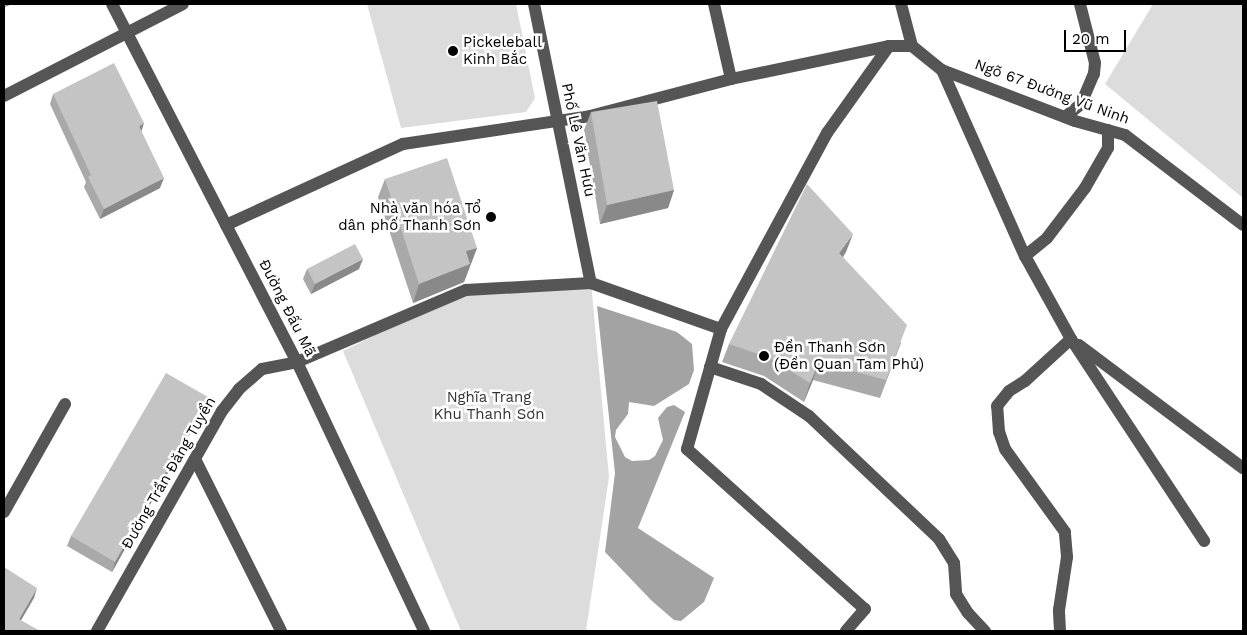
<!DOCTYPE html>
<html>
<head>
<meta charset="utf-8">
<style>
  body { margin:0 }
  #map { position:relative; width:1247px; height:635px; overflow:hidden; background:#fff; font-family:"Work Sans",sans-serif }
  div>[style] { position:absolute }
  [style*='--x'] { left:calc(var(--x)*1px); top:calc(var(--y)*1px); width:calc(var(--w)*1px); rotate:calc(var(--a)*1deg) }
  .green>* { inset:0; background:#dcdcdc }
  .water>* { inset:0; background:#a3a3a3 }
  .minor>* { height:12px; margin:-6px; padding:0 6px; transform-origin:6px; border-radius:6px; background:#555 }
  .wall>* { inset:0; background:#a9a9a9 }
  .shaded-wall>* { inset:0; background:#898989 }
  .building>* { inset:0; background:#c4c4c4 }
  .dots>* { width:14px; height:14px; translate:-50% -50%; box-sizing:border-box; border:2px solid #fff; border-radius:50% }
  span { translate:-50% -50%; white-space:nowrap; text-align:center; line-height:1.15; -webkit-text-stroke:5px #fff; paint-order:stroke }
  .poi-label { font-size:15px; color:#000 }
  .left { translate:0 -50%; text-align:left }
  .right { translate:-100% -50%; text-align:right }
  .street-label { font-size:15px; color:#000 }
  .park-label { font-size:15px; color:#333 }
  .frame { position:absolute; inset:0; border:5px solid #000; pointer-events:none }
  .scale { position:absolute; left:1064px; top:30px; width:62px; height:22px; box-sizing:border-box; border:2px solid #000; border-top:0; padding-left:6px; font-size:15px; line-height:18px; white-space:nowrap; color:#000; -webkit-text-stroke:4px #fff; paint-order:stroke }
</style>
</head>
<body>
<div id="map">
  <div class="green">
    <i style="clip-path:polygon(367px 4px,516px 4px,535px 98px,526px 112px,401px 128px)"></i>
    <i style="clip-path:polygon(1153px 4px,1243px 4px,1243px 198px,1105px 84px)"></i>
    <i style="clip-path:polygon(591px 283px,609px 477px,586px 631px,461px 631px,343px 351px,466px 290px)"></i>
  </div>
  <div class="water">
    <i style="clip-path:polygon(597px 306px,677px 332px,692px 344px,694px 370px,689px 384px,654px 406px,629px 402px,628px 414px,616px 430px,615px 437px,625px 457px,632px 461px,649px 460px,655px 456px,663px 440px,658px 418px,667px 407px,674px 405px,685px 412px,638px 528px,714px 578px,704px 602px,681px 621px,674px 620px,652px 601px,605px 552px,615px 473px)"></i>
  </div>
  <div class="minor">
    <i style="--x:112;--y:4;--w:403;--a:62.7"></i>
    <i style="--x:297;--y:362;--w:297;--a:64.7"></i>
    <i style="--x:534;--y:4;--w:285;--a:78.5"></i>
    <i style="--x:714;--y:4;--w:77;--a:77.2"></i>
    <i style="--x:901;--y:4;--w:43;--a:75.3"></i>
    <i style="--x:912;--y:46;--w:38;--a:39"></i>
    <i style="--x:942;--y:70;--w:142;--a:21"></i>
    <i style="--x:1075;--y:121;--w:52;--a:15.6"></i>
    <i style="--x:1125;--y:135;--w:148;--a:37.3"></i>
    <i style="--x:942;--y:70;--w:204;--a:66"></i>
    <i style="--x:1025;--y:256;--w:95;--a:61"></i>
    <i style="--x:1071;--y:339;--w:242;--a:56.6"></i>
    <i style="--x:4;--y:96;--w:201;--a:-27.2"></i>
    <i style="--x:1065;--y:117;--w:21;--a:-39"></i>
    <i style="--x:1081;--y:104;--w:33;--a:-67"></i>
    <i style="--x:1094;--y:74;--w:11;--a:-85"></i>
    <i style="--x:1095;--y:63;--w:61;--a:-104.3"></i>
    <i style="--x:226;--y:225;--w:195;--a:-24.6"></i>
    <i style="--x:403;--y:144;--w:189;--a:-8.5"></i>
    <i style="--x:590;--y:116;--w:146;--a:-14.7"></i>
    <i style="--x:731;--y:79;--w:161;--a:-11.8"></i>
    <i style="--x:889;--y:46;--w:23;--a:0"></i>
    <i style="--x:1025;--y:256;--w:28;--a:-39"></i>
    <i style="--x:1047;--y:238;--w:63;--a:-52.8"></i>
    <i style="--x:1085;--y:188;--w:46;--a:-60.1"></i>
    <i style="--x:1108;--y:148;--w:18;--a:-90"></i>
    <i style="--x:721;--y:329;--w:223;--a:-61.6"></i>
    <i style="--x:827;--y:133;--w:107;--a:-54.5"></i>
    <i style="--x:1079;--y:345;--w:205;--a:36.9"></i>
    <i style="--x:710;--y:367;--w:54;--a:18.4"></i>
    <i style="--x:761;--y:384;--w:58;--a:33.7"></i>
    <i style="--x:809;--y:416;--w:179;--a:43.4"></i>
    <i style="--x:939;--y:539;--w:28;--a:58"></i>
    <i style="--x:954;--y:563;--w:31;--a:86"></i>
    <i style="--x:956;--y:594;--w:22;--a:58"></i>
    <i style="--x:968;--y:613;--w:25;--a:47"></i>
    <i style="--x:195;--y:459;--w:192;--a:63.4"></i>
    <i style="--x:4;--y:512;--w:124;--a:-60.5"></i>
    <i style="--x:97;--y:631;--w:253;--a:-60.4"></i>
    <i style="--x:222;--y:411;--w:28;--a:-52"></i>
    <i style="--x:239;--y:389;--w:30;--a:-41"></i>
    <i style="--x:262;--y:369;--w:36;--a:-11"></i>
    <i style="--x:297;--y:362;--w:184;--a:-23.1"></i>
    <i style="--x:466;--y:290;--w:125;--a:-3.2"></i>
    <i style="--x:591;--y:283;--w:138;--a:19.5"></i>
    <i style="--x:721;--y:329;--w:125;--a:105.8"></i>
    <i style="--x:687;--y:449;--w:239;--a:42"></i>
    <i style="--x:865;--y:609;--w:29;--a:131"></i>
    <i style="--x:1060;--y:631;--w:21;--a:-93"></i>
    <i style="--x:1059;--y:610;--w:54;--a:-81.4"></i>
    <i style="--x:1067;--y:557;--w:25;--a:-95"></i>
    <i style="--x:1065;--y:532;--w:102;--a:-125.9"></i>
    <i style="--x:1005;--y:449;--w:18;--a:-109"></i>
    <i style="--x:999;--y:432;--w:26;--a:-94"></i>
    <i style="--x:997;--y:406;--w:19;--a:-51"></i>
    <i style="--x:1009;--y:391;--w:19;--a:-32"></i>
    <i style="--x:1025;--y:381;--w:62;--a:-42.4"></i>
  </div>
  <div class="wall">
    <i style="clip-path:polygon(53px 94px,141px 131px,160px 188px,100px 219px,84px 187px,86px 182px,50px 104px)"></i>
    <i style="clip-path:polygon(591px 112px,674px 190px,668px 208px,600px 224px,584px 130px)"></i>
    <i style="clip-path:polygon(385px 179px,477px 248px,464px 282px,413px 303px,378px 197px)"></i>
    <i style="clip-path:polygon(846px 252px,843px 257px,901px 343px,880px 398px,813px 380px,804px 402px,764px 376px,722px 362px,729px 344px)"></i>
    <i style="clip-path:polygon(307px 269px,359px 269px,311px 294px,303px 279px)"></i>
    <i style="clip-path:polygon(205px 407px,112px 572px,67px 546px,71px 536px)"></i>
  </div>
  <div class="shaded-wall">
    <i style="clip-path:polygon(6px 4px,12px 4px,5px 7px)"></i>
    <i style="clip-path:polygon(144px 123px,141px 133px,139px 126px)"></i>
    <i style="clip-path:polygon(164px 178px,160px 188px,100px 219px,104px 209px)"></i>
    <i style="clip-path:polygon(674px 190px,668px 208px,600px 224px,607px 205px)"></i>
    <i style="clip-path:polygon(853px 234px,846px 252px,833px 272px,839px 253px)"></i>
    <i style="clip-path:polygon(477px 248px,464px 282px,413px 303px,419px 284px,466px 251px)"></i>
    <i style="clip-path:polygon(363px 259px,359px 269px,311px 294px,315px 284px)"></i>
    <i style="clip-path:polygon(819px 362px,813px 380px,804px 402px,810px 383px)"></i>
    <i style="clip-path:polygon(208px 397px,205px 407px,112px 572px,115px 562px)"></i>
    <i style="clip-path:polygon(37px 588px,34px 598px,16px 629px,19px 619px)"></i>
  </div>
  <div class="building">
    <i style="clip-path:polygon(114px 63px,144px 123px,139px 126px,164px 178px,104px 209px,88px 177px,91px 175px,53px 94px)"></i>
    <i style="clip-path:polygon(657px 101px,674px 190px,607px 205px,591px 112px)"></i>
    <i style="clip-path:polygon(447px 158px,477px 248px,466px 251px,470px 264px,419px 284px,385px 179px)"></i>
    <i style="clip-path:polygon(807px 184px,853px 234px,839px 253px,907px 325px,886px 380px,819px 362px,810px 383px,770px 358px,729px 344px)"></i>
    <i style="clip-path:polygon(355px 244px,363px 259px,315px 284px,307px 269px)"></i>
    <i style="clip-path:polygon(166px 373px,208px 397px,115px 562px,71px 536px)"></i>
    <i style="clip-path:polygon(4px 567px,37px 588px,19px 619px,40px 631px,4px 631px)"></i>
  </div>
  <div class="dots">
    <i style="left:453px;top:51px;background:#000"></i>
    <i style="left:491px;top:217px;background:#000"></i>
    <i style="left:764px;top:356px;background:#000"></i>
  </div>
  <div class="poi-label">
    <span class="left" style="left:463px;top:51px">Pickeleball<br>Kinh Bắc</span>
    <span class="right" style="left:481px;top:217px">Nhà văn hóa Tổ<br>dân phố Thanh Sơn</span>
    <span class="left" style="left:774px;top:356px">Đền Thanh Sơn<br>(Đền Quan Tam Phủ)</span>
  </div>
  <div class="street-label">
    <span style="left:1052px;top:92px;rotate:20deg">Ngõ 67 Đường Vũ Ninh</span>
    <span style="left:578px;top:140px;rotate:78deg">Phố Lê Văn Hưu</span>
    <span style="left:287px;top:308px;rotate:63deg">Đường Đấu Mã</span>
    <span style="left:169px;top:473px;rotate:-60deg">Đường Trần Đăng Tuyển</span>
  </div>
  <div class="park-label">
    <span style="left:489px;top:406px">Nghĩa Trang<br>Khu Thanh Sơn</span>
  </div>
  <div class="frame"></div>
  <div class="scale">20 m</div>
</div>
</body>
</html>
